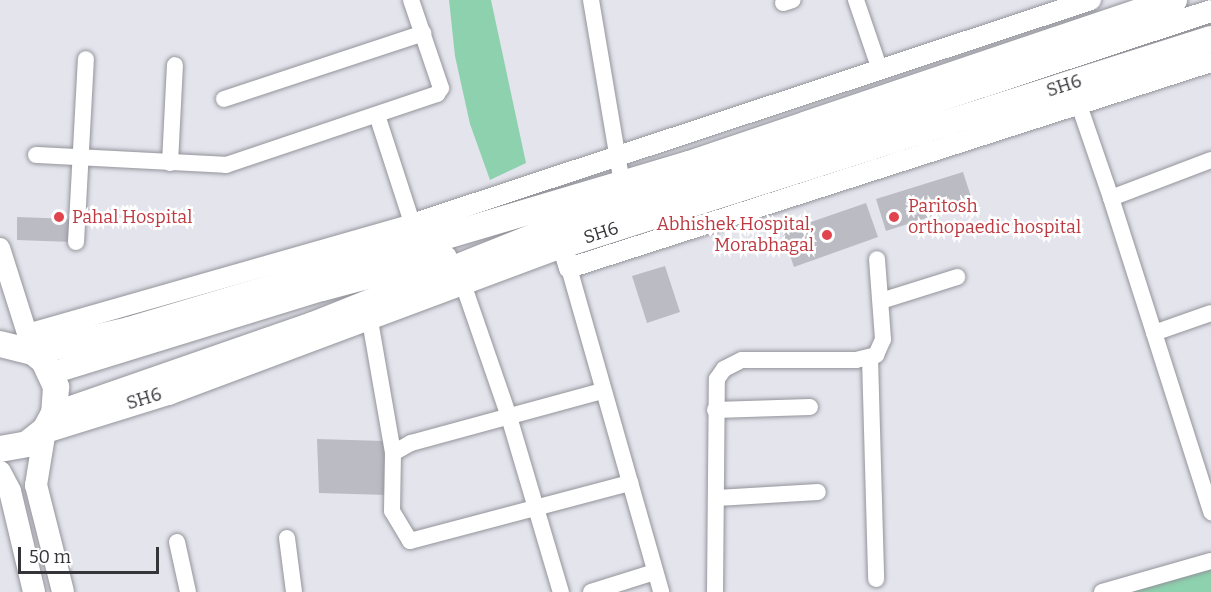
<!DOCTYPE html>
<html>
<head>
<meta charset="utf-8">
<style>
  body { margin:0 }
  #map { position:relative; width:1211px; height:592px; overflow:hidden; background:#e4e4ed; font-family:Bitter,serif }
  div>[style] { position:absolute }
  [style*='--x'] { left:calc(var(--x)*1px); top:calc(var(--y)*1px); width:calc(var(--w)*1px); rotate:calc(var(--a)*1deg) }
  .green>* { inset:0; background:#8dd1ae }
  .building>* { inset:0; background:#bbbbc3 }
  .roads { filter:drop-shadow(0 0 2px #93939a) drop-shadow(0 0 2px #93939a) }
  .minor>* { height:16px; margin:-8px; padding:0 8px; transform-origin:8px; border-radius:8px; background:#fff }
  .tertiary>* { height:20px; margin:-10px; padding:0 10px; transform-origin:10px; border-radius:10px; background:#fff }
  .secondary>* { height:22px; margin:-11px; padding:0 11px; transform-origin:11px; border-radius:11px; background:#fff }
  .primary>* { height:26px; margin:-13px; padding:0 13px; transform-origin:13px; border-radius:13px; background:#fff }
  .dots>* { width:16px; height:16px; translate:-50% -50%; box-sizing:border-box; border:3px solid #fff; border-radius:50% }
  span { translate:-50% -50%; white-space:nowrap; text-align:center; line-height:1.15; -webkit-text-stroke:5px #fff; paint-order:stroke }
  .street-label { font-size:18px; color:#353539 }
  .health-label { font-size:18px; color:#be3a42 }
  .left { translate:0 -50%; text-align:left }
  .right { translate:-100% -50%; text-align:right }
  .scale { position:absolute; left:18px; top:547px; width:141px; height:27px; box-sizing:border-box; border:3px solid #353539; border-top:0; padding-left:8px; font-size:18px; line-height:21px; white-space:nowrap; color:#353539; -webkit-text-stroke:4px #fff; paint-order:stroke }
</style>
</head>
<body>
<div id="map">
  <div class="green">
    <i style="clip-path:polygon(449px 0,491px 0,526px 163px,490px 180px,470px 124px,455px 56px)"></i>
    <i style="clip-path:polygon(1211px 566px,1211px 592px,1123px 592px)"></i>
  </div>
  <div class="building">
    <i style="clip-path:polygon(963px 172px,973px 203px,886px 231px,876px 199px)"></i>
    <i style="clip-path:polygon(866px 203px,878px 237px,794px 267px,782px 232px)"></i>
    <i style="clip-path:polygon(17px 217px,73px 219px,72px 242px,17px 240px)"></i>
    <i style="clip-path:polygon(665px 266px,680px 312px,647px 323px,632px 276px)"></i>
    <i style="clip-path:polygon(317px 439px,384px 441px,387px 495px,319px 493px)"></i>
  </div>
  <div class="roads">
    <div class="minor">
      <i style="--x:591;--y:0;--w:187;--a:80.4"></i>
      <i style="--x:856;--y:0;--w:74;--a:71.1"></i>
      <i style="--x:783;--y:3;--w:10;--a:-17"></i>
      <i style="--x:224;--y:99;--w:210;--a:-18.3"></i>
      <i style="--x:1079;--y:105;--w:98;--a:71"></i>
      <i style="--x:377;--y:115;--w:126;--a:72"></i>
      <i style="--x:36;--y:155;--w:190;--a:3"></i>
      <i style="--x:226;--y:165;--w:223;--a:-18.6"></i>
      <i style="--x:437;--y:94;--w:7;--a:-56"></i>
      <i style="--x:441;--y:88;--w:93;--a:-108.8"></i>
      <i style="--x:1211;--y:160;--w:107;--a:159.2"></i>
      <i style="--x:1111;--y:198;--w:330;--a:72.3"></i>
      <i style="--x:170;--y:163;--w:98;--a:-87.1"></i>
      <i style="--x:76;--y:242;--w:183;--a:-86.9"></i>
      <i style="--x:569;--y:268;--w:337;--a:74.1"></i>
      <i style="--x:462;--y:281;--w:144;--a:70.9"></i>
      <i style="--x:509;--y:417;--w:183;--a:73.5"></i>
      <i style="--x:881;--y:301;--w:80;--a:-17.5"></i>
      <i style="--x:369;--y:315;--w:140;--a:80.1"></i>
      <i style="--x:393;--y:453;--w:58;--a:91"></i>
      <i style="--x:392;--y:511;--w:35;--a:59"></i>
      <i style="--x:410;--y:541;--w:228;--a:-14.8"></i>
      <i style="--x:1154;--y:333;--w:60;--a:-19.3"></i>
      <i style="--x:870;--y:358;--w:221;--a:88.4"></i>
      <i style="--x:715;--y:410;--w:95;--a:-1.8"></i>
      <i style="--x:393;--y:453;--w:21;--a:-29"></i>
      <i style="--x:411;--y:443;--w:199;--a:-15.2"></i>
      <i style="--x:717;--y:498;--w:101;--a:-3.4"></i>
      <i style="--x:287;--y:538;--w:54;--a:82.6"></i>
      <i style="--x:177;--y:542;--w:51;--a:77.6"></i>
      <i style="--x:591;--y:592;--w:67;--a:-17.4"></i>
      <i style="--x:715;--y:592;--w:213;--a:-89.5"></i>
      <i style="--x:717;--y:379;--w:12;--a:-55"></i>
      <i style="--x:724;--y:369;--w:20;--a:-27"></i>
      <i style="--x:742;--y:360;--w:114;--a:0"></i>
      <i style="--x:856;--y:360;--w:21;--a:-14"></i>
      <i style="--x:876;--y:355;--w:17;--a:-66"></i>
      <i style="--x:883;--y:339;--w:80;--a:-94.3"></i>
      <i style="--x:1102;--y:592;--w:113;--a:-15.9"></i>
    </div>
    <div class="tertiary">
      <i style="--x:562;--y:245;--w:24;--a:73"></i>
      <i style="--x:569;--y:268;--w:674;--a:-17.79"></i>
      <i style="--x:0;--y:248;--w:103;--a:72.4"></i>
      <i style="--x:27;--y:334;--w:400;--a:-15.9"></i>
      <i style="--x:412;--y:224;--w:715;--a:-18.26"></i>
    </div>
    <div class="secondary">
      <i style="--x:52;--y:373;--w:282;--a:-17.1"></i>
      <i style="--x:322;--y:290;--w:128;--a:-14.9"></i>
      <i style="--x:54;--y:413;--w:274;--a:-19.2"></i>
      <i style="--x:313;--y:323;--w:248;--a:-21.8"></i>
      <i style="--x:543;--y:231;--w:703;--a:-18.23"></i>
      <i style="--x:45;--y:430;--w:56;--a:99.3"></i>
      <i style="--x:36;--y:485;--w:110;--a:75.8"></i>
      <i style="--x:0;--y:472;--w:21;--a:62"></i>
      <i style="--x:10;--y:491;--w:104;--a:76.6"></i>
    </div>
    <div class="primary">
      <i style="--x:0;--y:344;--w:34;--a:14"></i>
      <i style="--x:33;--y:352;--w:98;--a:-12.9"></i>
      <i style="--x:129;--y:330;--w:584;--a:-16.51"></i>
      <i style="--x:689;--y:164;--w:512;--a:-18.68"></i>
      <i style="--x:33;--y:352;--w:14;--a:39"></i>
      <i style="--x:44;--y:361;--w:29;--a:65"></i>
      <i style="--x:56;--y:387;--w:26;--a:94"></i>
      <i style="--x:54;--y:413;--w:19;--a:118"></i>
      <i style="--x:0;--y:449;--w:27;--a:-10"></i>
      <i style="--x:27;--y:444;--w:23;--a:-38"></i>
      <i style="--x:45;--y:430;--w:129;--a:-17.2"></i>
      <i style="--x:168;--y:392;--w:421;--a:-20.5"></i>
      <i style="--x:562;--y:245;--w:681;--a:-17.61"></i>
    </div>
  </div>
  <div class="dots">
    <i style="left:59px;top:217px;background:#e0444e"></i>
    <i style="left:894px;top:217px;background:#e0444e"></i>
    <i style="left:827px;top:235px;background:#e0444e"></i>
  </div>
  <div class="street-label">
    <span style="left:1064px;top:86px;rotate:-18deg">SH6</span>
    <span style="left:601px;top:233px;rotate:-18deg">SH6</span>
    <span style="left:144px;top:399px;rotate:-17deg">SH6</span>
  </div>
  <div class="health-label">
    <span class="left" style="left:908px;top:217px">Paritosh<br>orthopaedic hospital</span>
    <span class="left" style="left:72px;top:217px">Pahal Hospital</span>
    <span class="right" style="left:814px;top:235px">Abhishek Hospital,<br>Morabhagal</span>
  </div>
  <div class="scale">50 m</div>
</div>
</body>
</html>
